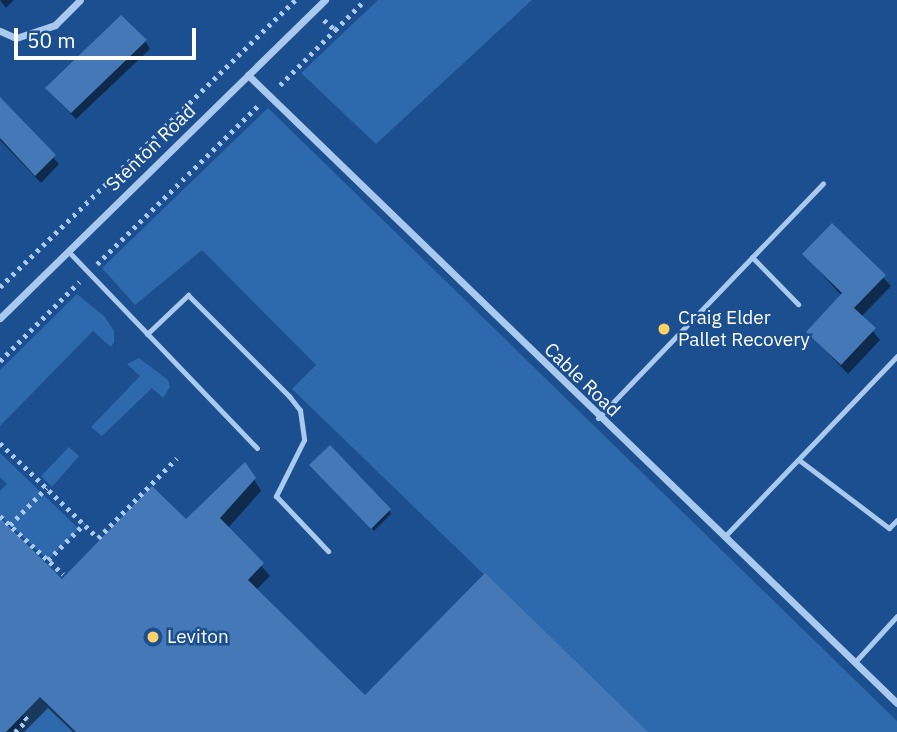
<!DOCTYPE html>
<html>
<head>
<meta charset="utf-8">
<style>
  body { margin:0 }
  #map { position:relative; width:897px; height:732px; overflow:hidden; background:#1b4f8f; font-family:"IBM Plex Sans",sans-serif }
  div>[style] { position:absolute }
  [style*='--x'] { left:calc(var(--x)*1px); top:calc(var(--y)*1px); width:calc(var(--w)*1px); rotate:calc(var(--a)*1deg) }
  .green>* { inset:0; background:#2e69ad }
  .shadow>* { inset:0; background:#0007 }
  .building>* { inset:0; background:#4478b7 }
  .path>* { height:4.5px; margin-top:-2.25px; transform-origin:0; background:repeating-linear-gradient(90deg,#a9c9ee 0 3.5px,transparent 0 8.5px) }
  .service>* { height:5px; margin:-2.5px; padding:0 2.5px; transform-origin:2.5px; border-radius:2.5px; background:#a9c9ee }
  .minor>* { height:7px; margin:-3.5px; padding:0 3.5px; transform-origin:3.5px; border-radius:3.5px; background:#a9c9ee }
  .dots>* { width:19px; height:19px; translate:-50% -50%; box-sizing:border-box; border:4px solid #1b4f8f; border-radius:50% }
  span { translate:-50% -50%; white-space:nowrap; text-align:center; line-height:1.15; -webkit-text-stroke:5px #1b4f8f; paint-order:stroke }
  .street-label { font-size:19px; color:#fff }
  .poi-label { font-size:19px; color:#fff }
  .left { translate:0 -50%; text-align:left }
  .scale { position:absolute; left:14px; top:28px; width:182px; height:32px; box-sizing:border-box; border:4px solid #fff; border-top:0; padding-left:9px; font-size:21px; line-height:24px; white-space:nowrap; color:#fff; -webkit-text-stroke:5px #1b4f8f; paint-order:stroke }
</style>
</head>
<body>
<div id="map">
  <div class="green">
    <i style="clip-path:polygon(378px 0,532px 0,376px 144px,301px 73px)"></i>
    <i style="clip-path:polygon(268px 108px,897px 721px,897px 732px,647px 732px,292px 389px,316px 365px,202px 250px,135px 305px,102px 268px)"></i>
    <i style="clip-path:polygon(77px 294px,105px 317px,114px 331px,114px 342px,111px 347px,93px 331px,0 426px,0 370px)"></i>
    <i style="clip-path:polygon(139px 358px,168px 380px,170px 387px,163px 398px,152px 388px,102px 436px,91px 427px,140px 376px,127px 364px)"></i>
    <i style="clip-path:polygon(69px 447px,79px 456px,52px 487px,41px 476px)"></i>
    <i style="clip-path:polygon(0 453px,79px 529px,48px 560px,0 516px,0 491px,7px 484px,0 477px)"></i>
    <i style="clip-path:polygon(40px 697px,76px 732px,15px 732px,26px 720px,22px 715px)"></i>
  </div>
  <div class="shadow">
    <i style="clip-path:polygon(0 0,14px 0,6px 8px)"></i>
    <i style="clip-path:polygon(145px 41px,150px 49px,76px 119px,47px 89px)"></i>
    <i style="clip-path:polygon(0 99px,59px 164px,41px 183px,0 140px)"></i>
    <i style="clip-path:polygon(832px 225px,891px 286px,861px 317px,880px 340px,848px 374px,808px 332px,842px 296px,804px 254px)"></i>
    <i style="clip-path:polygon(313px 468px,389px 510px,391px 514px,374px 531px)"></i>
    <i style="clip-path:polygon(254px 479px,261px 491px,228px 528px,270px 576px,256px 590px,365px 697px,645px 732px,73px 732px,48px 708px,24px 732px,0 732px,0 521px,62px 581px,186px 522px)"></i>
  </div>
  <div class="building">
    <i style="clip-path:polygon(121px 15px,147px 40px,71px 113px,45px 88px)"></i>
    <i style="clip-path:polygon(0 97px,56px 155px,35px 176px,0 138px)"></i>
    <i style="clip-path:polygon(832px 223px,886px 275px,854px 308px,876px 328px,841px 365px,806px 332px,842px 293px,802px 254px)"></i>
    <i style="clip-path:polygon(330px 445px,391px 509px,371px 529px,309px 465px)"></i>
    <i style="clip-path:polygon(245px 462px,256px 478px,220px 518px,264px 563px,248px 580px,365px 695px,485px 573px,648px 732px,76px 732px,40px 697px,6px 732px,0 732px,0 518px,62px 579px,152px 486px,186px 519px)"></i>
  </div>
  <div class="path">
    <i style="--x:324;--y:20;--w:15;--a:42"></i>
    <i style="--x:335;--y:30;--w:42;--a:-45"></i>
    <i style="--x:280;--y:85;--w:78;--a:-45"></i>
    <i style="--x:97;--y:264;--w:226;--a:-44.5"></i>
    <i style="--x:0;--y:287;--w:412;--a:-44.2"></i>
    <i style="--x:0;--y:361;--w:112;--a:-45"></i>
    <i style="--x:0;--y:443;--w:136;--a:44.1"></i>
    <i style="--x:98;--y:538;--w:112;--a:-45.4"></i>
    <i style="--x:0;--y:516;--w:86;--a:42.6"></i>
    <i style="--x:10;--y:525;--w:52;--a:-45.8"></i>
    <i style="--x:48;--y:560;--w:51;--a:-45"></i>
    <i style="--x:15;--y:732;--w:17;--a:-45"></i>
    <i style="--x:27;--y:720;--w:7;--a:-135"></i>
  </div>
  <div class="service">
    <i style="--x:68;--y:251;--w:273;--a:46.2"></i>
    <i style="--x:752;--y:257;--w:66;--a:45.6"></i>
    <i style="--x:147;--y:334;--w:57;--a:-43.6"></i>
    <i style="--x:188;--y:295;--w:143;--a:45"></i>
    <i style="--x:289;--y:396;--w:18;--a:52"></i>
    <i style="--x:300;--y:410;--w:30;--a:82"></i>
    <i style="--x:304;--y:440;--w:63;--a:116.6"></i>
    <i style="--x:276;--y:496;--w:76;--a:46.6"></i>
    <i style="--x:598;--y:418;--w:325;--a:-46.2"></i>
    <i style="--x:799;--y:460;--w:113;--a:37.1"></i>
    <i style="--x:889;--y:528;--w:11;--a:-45"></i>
    <i style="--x:727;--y:534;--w:246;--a:-46.3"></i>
    <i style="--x:855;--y:662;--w:62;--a:-47.6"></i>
  </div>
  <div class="minor">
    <i style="--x:0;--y:31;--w:17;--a:24"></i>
    <i style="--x:16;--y:38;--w:41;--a:-18.4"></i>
    <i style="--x:55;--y:25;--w:35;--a:-45"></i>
    <i style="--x:248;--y:75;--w:903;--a:44.06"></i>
    <i style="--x:0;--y:318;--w:455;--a:-44.4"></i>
  </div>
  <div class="dots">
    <i style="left:664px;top:329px;background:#ffd166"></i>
    <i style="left:153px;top:637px;background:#ffd166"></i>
  </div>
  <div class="street-label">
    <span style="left:151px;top:148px;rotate:-44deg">Stenton Road</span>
    <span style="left:582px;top:380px;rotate:44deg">Cable Road</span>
  </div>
  <div class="poi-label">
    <span class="left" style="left:678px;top:329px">Craig Elder<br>Pallet Recovery</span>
    <span class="left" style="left:167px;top:637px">Leviton</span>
  </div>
  <div class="scale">50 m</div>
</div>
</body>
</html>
